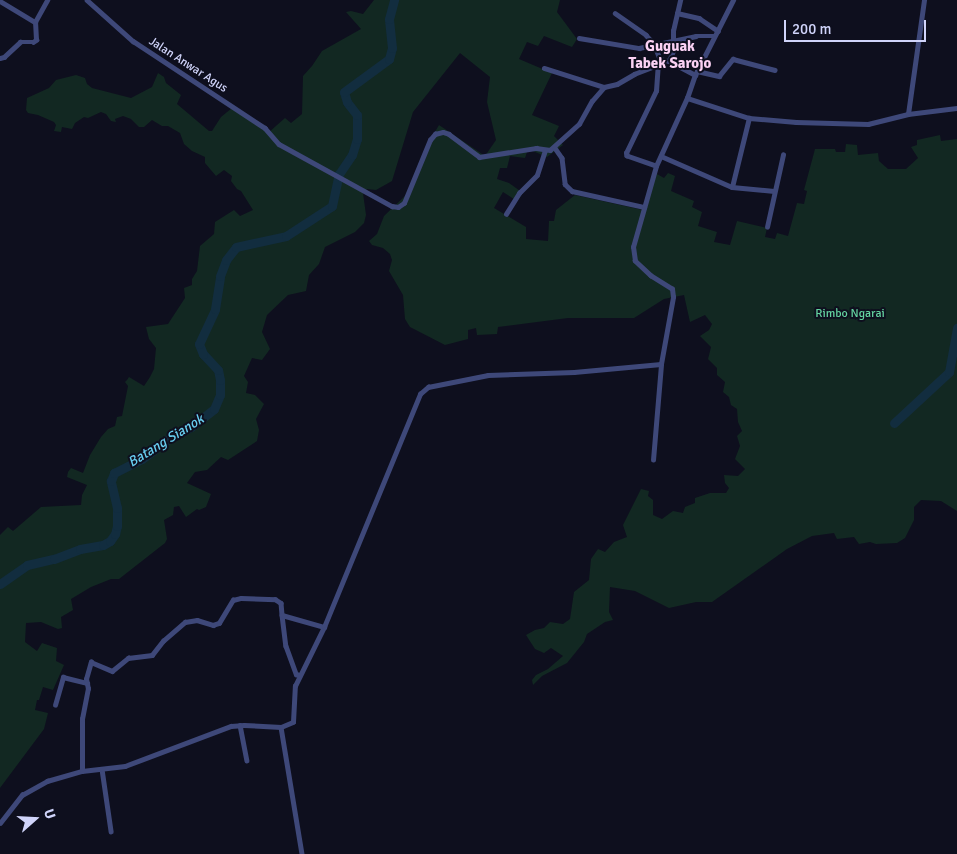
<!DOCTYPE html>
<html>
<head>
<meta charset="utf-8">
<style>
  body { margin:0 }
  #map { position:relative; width:957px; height:854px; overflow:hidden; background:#0e0f1e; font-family:Signika,sans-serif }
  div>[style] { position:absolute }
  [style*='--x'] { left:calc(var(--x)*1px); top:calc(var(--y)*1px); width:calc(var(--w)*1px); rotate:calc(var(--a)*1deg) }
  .green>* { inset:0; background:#122822 }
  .river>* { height:9px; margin:-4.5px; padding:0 4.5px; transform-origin:4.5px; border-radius:4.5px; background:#122d3f }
  .minor>* { height:4.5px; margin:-2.25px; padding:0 2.25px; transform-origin:2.25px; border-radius:2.25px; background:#3e4879 }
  span { translate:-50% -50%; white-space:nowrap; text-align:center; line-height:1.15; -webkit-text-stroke:4px #0e0f1e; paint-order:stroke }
  .street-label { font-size:12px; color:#d0d4fa }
  .park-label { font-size:12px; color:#64d3a0 }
  .water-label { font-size:14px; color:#68cef0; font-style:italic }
  .quarter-label { font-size:15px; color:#fbd2f4; font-weight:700 }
  .north { position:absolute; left:10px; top:794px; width:50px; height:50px; -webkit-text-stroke:4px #0e0f1e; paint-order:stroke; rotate:71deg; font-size:14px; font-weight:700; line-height:20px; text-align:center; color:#d0d4fa }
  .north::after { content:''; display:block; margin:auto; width:18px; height:22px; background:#d0d4fa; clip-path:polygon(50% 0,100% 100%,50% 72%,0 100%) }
  .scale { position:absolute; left:784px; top:20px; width:142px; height:22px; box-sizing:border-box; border:2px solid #d0d4fa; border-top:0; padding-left:6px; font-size:15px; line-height:18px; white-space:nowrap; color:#d0d4fa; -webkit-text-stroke:4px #0e0f1e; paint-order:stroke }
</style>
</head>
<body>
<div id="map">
  <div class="green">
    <i style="clip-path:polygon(374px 0,560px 0,557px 12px,577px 39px,572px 47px,544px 36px,538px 46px,527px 42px,519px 59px,552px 73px,532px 115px,559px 126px,554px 136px,563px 145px,547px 157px,528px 149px,525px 158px,510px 156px,507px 168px,500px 168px,497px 179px,509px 183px,523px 193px,517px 201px,503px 192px,494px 208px,526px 227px,526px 239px,548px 241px,549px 221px,554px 221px,556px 210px,575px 195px,643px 210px,657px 174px,664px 178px,668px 173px,675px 176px,671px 191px,694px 201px,692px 207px,702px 212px,698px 226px,717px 232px,714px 242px,730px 245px,737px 221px,767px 228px,765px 237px,775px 239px,777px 233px,788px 236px,797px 203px,804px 204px,807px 191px,804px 190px,815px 149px,835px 149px,836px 152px,845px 152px,846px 144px,857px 145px,858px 155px,878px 153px,879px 161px,888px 169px,906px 169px,918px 158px,911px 147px,917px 145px,917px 140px,940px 135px,941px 141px,957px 139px,957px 511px,941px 501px,921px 500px,914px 507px,914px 520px,905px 538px,897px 543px,876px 544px,870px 542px,859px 544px,854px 537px,837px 539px,834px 533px,812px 536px,787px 549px,712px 602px,696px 602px,669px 608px,635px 591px,610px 587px,609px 612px,613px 620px,605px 622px,587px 634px,584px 642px,567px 663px,542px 676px,533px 685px,532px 680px,536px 675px,548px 669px,563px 656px,551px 648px,544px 653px,535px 649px,526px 635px,535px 630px,544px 628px,550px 622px,563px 624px,570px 619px,574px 592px,589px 580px,591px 559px,598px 549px,605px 552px,614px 542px,627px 537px,623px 525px,641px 489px,649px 491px,648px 496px,653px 500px,653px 515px,662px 519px,673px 511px,683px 513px,685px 507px,695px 503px,695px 498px,710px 493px,726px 493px,729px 488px,725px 483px,724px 475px,738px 476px,745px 469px,735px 459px,740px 446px,737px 436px,742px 431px,738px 422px,737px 409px,731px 405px,729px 397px,723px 392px,725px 382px,717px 375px,717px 368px,708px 359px,711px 347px,700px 336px,709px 330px,712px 324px,705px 315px,690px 322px,684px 295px,664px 299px,634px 318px,568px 318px,498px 327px,497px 334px,477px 335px,476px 328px,468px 330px,468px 339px,445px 345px,410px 327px,405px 319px,403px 295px,389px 271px,392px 260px,390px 254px,383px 248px,372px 245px,369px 241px,377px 234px,384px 216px,407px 194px,426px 147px,439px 125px,485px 156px,496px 140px,487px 102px,490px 77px,460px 53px,413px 112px,392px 181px,376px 190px,367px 189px,363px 193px,366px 215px,364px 223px,355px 232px,325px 247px,319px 264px,309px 275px,306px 291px,288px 295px,267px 315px,262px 332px,270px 349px,262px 360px,252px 358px,244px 376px,248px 382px,246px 393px,255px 395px,264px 404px,256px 419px,259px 430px,257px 441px,228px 460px,221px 457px,207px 470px,195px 472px,187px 483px,211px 494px,206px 507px,199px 510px,197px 509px,186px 517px,179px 506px,174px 507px,173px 515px,164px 520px,167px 539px,165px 543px,119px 579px,111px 579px,91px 587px,71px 599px,73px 610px,61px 617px,62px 628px,58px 629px,41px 622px,26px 623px,25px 642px,37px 651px,42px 643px,57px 648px,56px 661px,64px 665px,53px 690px,43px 687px,39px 700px,37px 700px,35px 710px,48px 713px,44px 729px,0 788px,0 535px,8px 527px,13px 531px,41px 507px,81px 505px,82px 495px,87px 485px,67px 477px,68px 472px,71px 468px,83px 473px,90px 455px,101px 437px,108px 429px,115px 426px,117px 417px,122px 416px,128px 386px,125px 382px,127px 380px,129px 377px,144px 386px,150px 377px,154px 369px,156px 348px,149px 339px,146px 327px,168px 324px,185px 298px,184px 288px,192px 285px,192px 279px,197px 271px,200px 246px,214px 234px,215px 222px,234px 210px,240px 216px,253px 210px,241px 191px,237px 189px,231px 181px,232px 176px,224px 170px,216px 176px,205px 163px,205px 157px,192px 151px,184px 144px,180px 133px,168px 126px,162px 126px,152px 120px,144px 127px,139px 127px,131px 119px,123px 116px,115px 119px,116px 122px,111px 121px,106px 114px,101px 112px,88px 118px,84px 117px,75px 123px,72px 129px,62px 127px,61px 132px,54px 131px,56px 125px,54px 122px,38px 115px,28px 113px,26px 110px,27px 98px,49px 88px,56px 80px,76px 75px,85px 78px,87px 84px,92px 88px,131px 98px,152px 87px,158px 73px,164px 77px,166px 83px,181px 95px,177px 104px,209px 131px,212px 131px,221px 117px,232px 108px,268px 133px,285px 118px,291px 123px,302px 114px,303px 76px,312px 66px,322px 51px,361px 29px,346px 12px,351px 11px,363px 14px)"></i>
  </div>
  <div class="river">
    <i style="--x:894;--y:423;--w:75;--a:-42.8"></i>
    <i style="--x:949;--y:372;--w:45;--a:-79.7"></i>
    <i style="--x:0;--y:584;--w:33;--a:-35"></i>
    <i style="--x:27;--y:565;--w:28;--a:-13"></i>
    <i style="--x:54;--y:559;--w:28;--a:-21"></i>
    <i style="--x:80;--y:549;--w:23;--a:-10"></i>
    <i style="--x:103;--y:545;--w:8;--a:-30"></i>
    <i style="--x:110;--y:541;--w:9;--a:-54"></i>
    <i style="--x:115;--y:534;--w:8;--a:-76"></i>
    <i style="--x:117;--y:526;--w:18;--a:-90"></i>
    <i style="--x:117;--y:508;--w:28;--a:-103"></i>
    <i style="--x:111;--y:481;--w:9;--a:-69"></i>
    <i style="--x:114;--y:473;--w:31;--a:-27"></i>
    <i style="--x:142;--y:459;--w:35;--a:-37"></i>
    <i style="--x:170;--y:438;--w:24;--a:-28"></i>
    <i style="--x:191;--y:427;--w:29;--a:-38"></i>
    <i style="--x:214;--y:409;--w:15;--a:-67"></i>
    <i style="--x:220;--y:395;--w:15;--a:-90"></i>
    <i style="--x:220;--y:380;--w:10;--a:-101"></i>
    <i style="--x:218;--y:370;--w:22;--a:-133"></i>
    <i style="--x:203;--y:354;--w:11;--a:-112"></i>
    <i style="--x:199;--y:344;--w:38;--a:-65"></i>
    <i style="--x:215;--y:309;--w:33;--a:-81"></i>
    <i style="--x:220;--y:276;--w:17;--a:-69"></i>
    <i style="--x:226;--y:260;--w:16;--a:-52"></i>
    <i style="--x:236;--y:247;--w:51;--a:-12.4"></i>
    <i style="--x:286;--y:236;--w:55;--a:-33.1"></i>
    <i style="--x:332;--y:206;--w:33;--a:-78"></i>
    <i style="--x:339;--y:174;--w:23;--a:-56"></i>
    <i style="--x:352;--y:155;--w:17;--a:-73"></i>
    <i style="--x:357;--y:139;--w:24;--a:-90"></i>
    <i style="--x:357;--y:115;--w:16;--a:-128"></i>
    <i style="--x:347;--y:102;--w:10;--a:-107"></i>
    <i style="--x:344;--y:92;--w:56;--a:-36.3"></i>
    <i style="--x:389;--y:59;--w:11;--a:-75"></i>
    <i style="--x:392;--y:48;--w:29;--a:-96"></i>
    <i style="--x:389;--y:19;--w:20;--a:-75"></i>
  </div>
  <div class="minor">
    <i style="--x:87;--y:0;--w:62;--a:41.7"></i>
    <i style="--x:133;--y:41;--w:158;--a:33.4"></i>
    <i style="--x:265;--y:128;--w:21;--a:49"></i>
    <i style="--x:279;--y:144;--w:129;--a:28.8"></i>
    <i style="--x:392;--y:206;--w:6;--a:9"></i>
    <i style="--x:398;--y:207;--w:7;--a:-34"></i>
    <i style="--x:404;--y:203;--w:68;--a:-67.6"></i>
    <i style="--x:430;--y:140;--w:8;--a:-50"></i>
    <i style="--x:435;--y:134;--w:8;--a:-14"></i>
    <i style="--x:443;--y:132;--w:6;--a:18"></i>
    <i style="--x:449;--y:134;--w:38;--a:37"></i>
    <i style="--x:479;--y:157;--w:58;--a:-9"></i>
    <i style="--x:536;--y:148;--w:14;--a:8"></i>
    <i style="--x:550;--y:150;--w:39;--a:-42"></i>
    <i style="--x:579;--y:124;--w:26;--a:-61"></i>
    <i style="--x:592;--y:101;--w:18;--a:-49"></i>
    <i style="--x:0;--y:1;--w:41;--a:31"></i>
    <i style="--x:615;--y:13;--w:38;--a:35"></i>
    <i style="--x:646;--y:35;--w:12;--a:48"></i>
    <i style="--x:654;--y:44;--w:16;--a:68"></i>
    <i style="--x:677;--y:13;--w:23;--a:13"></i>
    <i style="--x:699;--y:18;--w:23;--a:34"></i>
    <i style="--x:579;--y:38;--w:61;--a:9.5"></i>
    <i style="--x:639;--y:48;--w:58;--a:-11.9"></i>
    <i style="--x:696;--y:36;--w:19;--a:0"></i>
    <i style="--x:0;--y:58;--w:4;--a:-14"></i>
    <i style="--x:4;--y:57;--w:22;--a:-43"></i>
    <i style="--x:20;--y:42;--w:13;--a:0"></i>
    <i style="--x:33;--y:42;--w:4;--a:-34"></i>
    <i style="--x:36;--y:40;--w:18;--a:-93"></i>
    <i style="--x:35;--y:22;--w:25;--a:-61"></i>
    <i style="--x:669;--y:61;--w:11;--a:-68"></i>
    <i style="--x:673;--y:51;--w:20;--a:-90"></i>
    <i style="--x:673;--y:31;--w:32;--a:-77"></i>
    <i style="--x:544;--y:68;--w:63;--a:17.6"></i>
    <i style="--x:604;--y:87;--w:13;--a:-13"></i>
    <i style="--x:617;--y:84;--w:20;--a:-30"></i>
    <i style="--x:634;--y:74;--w:26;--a:-21"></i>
    <i style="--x:658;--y:65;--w:6;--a:-72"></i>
    <i style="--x:660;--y:59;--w:9;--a:13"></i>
    <i style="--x:669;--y:61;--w:30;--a:28"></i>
    <i style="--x:697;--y:71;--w:23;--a:13"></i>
    <i style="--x:719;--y:76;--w:22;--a:-51"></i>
    <i style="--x:733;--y:59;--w:43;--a:14.7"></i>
    <i style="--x:687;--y:98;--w:65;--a:17.9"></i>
    <i style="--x:749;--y:118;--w:47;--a:4.9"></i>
    <i style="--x:796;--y:122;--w:72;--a:1.6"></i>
    <i style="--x:868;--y:124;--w:41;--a:-14"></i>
    <i style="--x:908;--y:114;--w:49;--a:-7"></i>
    <i style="--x:908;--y:114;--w:115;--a:-82"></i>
    <i style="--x:555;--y:148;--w:12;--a:55"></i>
    <i style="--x:562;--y:158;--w:26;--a:83"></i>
    <i style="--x:565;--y:184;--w:10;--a:45"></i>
    <i style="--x:572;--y:191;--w:74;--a:12.5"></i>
    <i style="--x:661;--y:156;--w:77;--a:23.6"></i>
    <i style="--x:732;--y:187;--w:42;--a:5.4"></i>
    <i style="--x:656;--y:166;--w:31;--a:-161"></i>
    <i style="--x:627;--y:156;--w:3;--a:-108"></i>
    <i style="--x:626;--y:153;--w:69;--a:-64.2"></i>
    <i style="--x:656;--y:91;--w:26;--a:-86"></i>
    <i style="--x:732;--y:187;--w:71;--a:-76.2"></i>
    <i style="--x:506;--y:214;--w:25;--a:-58"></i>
    <i style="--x:519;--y:193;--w:25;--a:-45"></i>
    <i style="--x:537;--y:175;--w:25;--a:-72"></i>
    <i style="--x:767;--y:227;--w:74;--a:-77.5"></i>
    <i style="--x:653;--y:460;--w:96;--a:-85.2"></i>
    <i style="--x:661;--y:364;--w:68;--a:-79.8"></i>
    <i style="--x:673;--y:297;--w:8;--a:-97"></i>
    <i style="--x:672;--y:289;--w:25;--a:-148"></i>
    <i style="--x:651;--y:276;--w:22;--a:-137"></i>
    <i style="--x:635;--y:261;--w:14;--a:-98"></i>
    <i style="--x:633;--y:247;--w:84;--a:-74.1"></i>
    <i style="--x:656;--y:166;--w:75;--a:-65.5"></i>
    <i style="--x:687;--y:98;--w:24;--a:-71"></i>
    <i style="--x:695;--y:75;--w:84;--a:-63.1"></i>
    <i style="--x:282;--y:615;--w:31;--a:83"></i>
    <i style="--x:286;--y:646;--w:30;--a:70"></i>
    <i style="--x:296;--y:674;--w:4;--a:14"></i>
    <i style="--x:55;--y:705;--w:29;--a:-74"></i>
    <i style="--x:63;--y:677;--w:25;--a:14"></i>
    <i style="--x:240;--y:725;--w:36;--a:79"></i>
    <i style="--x:281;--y:727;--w:129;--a:80.6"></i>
    <i style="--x:102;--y:769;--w:63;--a:81.7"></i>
    <i style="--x:82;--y:771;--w:52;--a:-90"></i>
    <i style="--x:82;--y:719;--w:31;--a:-79"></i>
    <i style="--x:88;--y:689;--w:10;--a:-101"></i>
    <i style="--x:86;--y:679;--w:18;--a:-74"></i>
    <i style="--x:91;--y:662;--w:23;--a:23"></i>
    <i style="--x:112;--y:671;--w:21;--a:-39"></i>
    <i style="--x:128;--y:658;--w:24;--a:-7"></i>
    <i style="--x:152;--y:655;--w:18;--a:-52"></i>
    <i style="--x:163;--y:641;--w:29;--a:-41"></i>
    <i style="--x:185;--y:622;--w:12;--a:-9"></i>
    <i style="--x:197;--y:620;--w:17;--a:17"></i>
    <i style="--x:213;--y:625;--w:6;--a:-18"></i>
    <i style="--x:219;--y:623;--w:27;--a:-59"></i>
    <i style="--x:233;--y:600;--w:8;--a:-14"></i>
    <i style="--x:241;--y:598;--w:34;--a:2"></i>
    <i style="--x:275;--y:599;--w:7;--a:34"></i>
    <i style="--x:281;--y:603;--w:12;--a:85"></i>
    <i style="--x:282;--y:615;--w:44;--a:15.9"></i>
    <i style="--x:0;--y:823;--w:36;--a:-52"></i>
    <i style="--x:22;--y:795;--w:29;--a:-29"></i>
    <i style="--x:47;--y:781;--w:36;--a:-16"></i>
    <i style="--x:82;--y:771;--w:43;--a:-6.6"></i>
    <i style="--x:125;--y:766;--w:113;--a:-20.7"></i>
    <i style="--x:231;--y:726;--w:13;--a:-4"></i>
    <i style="--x:244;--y:725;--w:37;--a:3"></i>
    <i style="--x:281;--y:727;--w:13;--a:-23"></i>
    <i style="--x:293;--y:722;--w:36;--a:-87"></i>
    <i style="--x:295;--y:686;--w:66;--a:-63.8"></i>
    <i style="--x:324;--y:627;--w:252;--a:-67.6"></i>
    <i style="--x:420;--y:394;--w:11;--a:-41"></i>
    <i style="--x:428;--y:387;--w:61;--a:-11.3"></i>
    <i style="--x:488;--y:375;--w:86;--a:-2"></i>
    <i style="--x:574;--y:372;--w:87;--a:-5.3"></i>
  </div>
  <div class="street-label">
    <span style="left:188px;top:65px;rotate:33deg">Jalan Anwar Agus</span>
  </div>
  <div class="park-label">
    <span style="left:850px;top:314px">Rimbo Ngarai</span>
  </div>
  <div class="water-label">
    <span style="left:166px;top:441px;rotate:-32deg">Batang Sianok</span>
  </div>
  <div class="quarter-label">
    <span style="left:670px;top:55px">Guguak<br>Tabek Sarojo</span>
  </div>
  <div class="north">U</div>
  <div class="scale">200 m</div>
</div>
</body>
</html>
